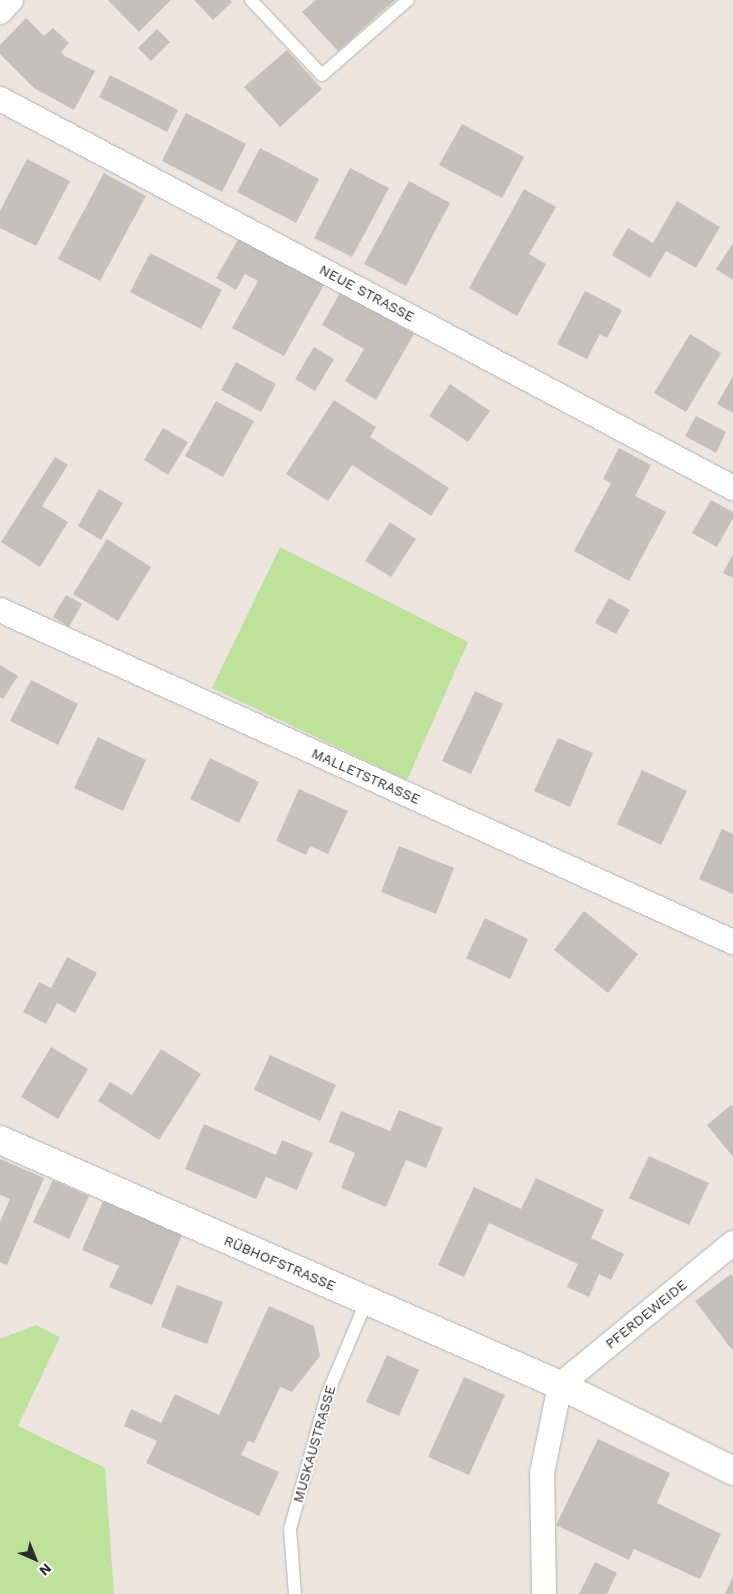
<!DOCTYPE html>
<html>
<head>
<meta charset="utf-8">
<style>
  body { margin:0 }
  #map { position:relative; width:733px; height:1594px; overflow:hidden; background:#ede5de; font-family:"Work Sans",sans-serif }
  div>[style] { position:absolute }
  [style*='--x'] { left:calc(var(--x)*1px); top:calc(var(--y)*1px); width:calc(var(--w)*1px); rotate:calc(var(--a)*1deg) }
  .green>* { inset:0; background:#bce29c }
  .building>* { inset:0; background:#c6c0ba }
  .roads { filter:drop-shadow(0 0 1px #afb3bc) drop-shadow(0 0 1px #afb3bc) }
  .lane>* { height:12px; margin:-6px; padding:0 6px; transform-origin:6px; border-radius:6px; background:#fff }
  .street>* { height:24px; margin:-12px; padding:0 12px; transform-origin:12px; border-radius:12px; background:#fff }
  .secondary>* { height:28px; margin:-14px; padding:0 14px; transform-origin:14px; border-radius:14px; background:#fff }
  span { translate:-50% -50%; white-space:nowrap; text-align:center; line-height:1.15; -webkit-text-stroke:4px #fff; paint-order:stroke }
  .street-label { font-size:14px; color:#2c2c2c }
  .north { position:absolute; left:10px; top:1534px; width:50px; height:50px; -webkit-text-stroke:4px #fff; paint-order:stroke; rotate:136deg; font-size:14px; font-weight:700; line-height:20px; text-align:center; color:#2c2c2c }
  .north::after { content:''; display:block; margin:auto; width:18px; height:22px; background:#2c2c2c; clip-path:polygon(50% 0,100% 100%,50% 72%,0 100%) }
</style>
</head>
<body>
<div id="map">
  <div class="green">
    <i style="clip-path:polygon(280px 547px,468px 642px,407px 780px,212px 688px)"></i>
    <i style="clip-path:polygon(36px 1325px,60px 1337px,18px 1426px,105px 1468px,114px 1594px,0 1594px,0 1339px)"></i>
  </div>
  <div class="building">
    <i style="clip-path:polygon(108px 0,171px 0,139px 32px)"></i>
    <i style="clip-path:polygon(194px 0,230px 0,232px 2px,213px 20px)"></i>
    <i style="clip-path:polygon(316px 0,395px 0,338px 51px,302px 12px)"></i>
    <i style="clip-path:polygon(26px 18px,44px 36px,53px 28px,69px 43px,61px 52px,65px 56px,95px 71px,74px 110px,34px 88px,0 54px,0 45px)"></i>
    <i style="clip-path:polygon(157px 29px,170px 42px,151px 61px,138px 48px)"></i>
    <i style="clip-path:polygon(287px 50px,322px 89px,280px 127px,244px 87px)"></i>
    <i style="clip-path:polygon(110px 75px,178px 110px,167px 132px,99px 97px)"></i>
    <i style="clip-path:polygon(186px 113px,246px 144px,222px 192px,162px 161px)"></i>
    <i style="clip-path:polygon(462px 124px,524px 157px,502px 198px,439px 165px)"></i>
    <i style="clip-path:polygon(260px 148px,319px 179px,296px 223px,237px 192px)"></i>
    <i style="clip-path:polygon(27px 159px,70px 181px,36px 246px,0 228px,0 211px)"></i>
    <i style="clip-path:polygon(350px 168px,389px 188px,352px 257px,314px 238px)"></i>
    <i style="clip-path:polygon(104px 173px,146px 196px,100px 281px,58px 259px)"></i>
    <i style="clip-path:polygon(409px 181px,450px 203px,406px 286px,364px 264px)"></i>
    <i style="clip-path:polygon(524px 189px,556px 207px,529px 254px,546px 264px,517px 316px,469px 288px)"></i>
    <i style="clip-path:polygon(677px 201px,720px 227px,696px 268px,666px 251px,650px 278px,612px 255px,628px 228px,653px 243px)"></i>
    <i style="clip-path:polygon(240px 236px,325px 283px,284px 356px,232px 328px,258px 281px,245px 274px,236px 290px,216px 278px)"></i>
    <i style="clip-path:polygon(733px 243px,733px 280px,716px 269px)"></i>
    <i style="clip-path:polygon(150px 253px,222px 290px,201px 329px,130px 292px)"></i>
    <i style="clip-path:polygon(341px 291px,414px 334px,376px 400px,345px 381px,364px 349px,322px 325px)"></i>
    <i style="clip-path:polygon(585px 291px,622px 310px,607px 338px,600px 334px,587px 359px,557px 344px)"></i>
    <i style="clip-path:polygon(690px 334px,721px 353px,686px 412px,654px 393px)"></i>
    <i style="clip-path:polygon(314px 347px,334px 359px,315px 391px,295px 379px)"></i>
    <i style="clip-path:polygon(236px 362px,276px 384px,261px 412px,221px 390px)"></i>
    <i style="clip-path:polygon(733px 376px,733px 413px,717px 404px)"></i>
    <i style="clip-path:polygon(450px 384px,490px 411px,468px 442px,429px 416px)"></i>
    <i style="clip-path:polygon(334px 400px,376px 427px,370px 437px,449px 488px,431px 516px,352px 465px,328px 501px,286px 474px)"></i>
    <i style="clip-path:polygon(216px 401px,254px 421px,223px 477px,185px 456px)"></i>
    <i style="clip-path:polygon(696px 416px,726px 432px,716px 453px,685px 436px)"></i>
    <i style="clip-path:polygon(163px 428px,188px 442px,168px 475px,144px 460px)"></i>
    <i style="clip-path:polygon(619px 448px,651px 465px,635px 496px,666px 512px,629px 581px,574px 551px,611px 483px,603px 479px)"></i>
    <i style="clip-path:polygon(55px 457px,68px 465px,42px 506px,68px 522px,40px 567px,1px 542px)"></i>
    <i style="clip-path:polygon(99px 489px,123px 503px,101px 540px,78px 526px)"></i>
    <i style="clip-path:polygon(711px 500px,733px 512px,733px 518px,717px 547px,692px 533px)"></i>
    <i style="clip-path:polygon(390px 522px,416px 539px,391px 577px,365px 561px)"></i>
    <i style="clip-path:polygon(107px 539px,151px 567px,118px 621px,73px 594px)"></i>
    <i style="clip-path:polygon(733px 554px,733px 578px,723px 573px)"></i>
    <i style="clip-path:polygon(66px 595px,82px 604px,69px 627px,53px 617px)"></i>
    <i style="clip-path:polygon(609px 598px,630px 610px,616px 634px,595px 623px)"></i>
    <i style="clip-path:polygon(0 665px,18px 676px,3px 699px,0 697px)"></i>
    <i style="clip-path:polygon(31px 680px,78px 704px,58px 745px,10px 721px)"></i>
    <i style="clip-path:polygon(475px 691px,503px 704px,471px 774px,442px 761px)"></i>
    <i style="clip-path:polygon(98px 737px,146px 760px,123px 811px,74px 788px)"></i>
    <i style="clip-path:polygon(558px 738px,593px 753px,570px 807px,534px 791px)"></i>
    <i style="clip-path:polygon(210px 758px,259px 782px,239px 823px,190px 799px)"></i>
    <i style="clip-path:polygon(642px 770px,687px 791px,661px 845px,617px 824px)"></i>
    <i style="clip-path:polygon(299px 789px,348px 811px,328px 854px,310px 846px,306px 855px,276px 841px)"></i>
    <i style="clip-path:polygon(722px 829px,733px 834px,733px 894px,699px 879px)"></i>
    <i style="clip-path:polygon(399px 846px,454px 868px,436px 914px,381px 892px)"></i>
    <i style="clip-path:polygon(584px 911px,638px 954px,608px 993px,554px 950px)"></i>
    <i style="clip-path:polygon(485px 918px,528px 939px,510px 979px,466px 958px)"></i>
    <i style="clip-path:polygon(67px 957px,97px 973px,75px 1013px,57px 1003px,46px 1024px,23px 1012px,39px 982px,51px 988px)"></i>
    <i style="clip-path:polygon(51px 1047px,88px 1069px,58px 1119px,21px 1097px)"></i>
    <i style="clip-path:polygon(161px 1049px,201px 1074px,159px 1140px,98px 1101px,110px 1082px,132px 1095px)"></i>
    <i style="clip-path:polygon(270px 1055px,336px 1085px,320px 1121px,254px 1090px)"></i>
    <i style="clip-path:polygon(731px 1105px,733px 1107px,733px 1157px,707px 1125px)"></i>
    <i style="clip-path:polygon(399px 1110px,443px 1128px,426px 1168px,406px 1160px,386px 1207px,341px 1188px,355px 1153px,329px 1142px,341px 1111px,390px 1131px)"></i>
    <i style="clip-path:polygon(204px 1124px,276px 1155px,282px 1140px,313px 1153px,297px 1190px,266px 1177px,256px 1199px,185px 1169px)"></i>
    <i style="clip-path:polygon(649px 1156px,709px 1183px,689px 1225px,629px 1198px)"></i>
    <i style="clip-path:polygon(0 1159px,44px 1178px,7px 1265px,0 1262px,0 1222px,10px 1199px,0 1195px)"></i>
    <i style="clip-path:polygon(536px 1178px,604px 1210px,591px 1238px,624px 1254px,611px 1280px,599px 1274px,589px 1297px,567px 1287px,578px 1264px,489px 1223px,464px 1277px,438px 1265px,474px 1187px,521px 1209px)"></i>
    <i style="clip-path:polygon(53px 1180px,89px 1196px,69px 1239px,33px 1222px)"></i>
    <i style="clip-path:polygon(104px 1199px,183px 1233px,152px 1305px,109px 1287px,119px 1266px,82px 1250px)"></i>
    <i style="clip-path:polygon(731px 1274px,733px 1277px,733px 1351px,695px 1301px)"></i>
    <i style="clip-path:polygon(177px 1285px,223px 1302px,207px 1344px,161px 1327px)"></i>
    <i style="clip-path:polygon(269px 1306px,314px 1326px,320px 1356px,292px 1392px,280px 1387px,254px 1443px,248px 1441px,241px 1455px,279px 1472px,259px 1516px,146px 1463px,157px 1441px,124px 1426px,131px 1409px,161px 1423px,175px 1394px,219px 1415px)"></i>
    <i style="clip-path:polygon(387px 1355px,419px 1370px,399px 1416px,366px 1402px)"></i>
    <i style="clip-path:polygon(464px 1377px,505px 1395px,469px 1475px,428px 1457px)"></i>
    <i style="clip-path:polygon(598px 1439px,670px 1473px,657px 1503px,721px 1534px,700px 1579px,634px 1549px,629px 1560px,556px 1525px)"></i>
    <i style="clip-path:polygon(595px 1562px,617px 1573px,607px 1594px,579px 1594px)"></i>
    <i style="clip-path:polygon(733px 1576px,733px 1594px,725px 1594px)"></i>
  </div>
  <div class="roads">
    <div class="lane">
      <i style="--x:251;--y:0;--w:103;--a:46.6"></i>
      <i style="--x:322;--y:75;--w:114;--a:-41.1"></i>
      <i style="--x:295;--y:1594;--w:65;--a:-94.4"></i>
      <i style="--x:290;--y:1529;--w:139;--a:-74.6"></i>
      <i style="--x:327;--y:1395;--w:103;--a:-67.2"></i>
    </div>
    <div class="street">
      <i style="--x:0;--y:12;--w:16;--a:-47"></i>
      <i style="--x:0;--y:99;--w:830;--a:27.95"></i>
      <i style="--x:0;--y:610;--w:805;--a:24.37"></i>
      <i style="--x:544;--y:1594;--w:121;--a:-90.9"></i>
      <i style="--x:542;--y:1473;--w:90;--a:-78.4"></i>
      <i style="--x:560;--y:1385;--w:224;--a:-39.4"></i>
    </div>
    <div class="secondary">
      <i style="--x:0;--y:1140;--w:611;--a:23.63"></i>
      <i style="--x:560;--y:1385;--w:193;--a:26.4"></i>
    </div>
  </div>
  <div class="street-label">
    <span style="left:367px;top:293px;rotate:28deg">NEUE STRASSE</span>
    <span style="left:366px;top:776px;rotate:24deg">MALLETSTRASSE</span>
    <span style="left:280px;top:1263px;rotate:23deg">RÜBHOFSTRASSE</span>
    <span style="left:646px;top:1314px;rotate:-39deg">PFERDEWEIDE</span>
    <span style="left:314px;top:1444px;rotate:-74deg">MUSKAUSTRASSE</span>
  </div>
  <div class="north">N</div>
</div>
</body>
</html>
